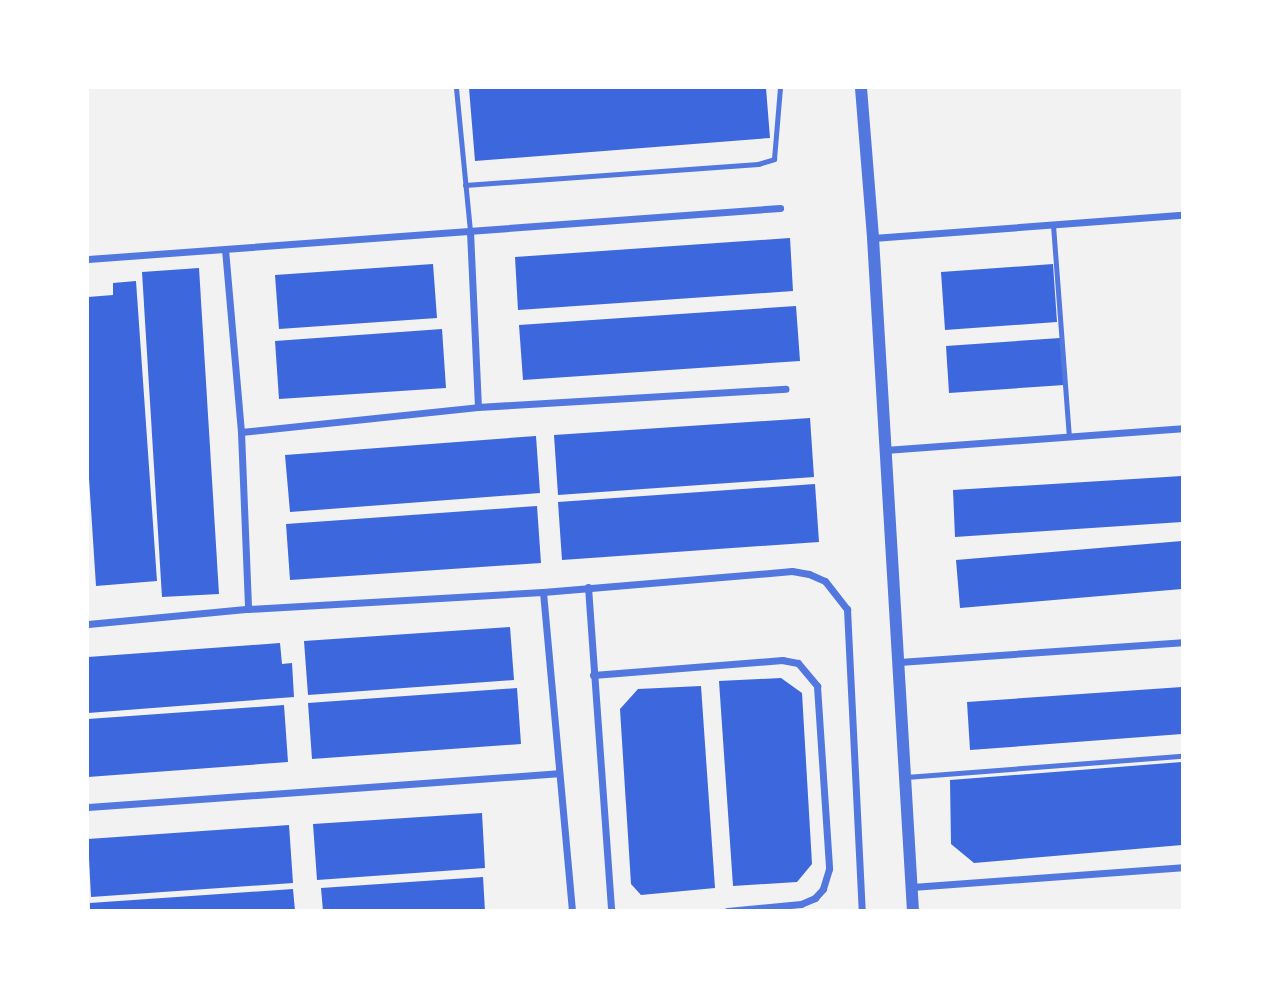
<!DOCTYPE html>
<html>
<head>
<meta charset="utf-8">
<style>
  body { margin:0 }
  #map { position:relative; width:1270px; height:998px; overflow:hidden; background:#f2f2f2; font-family:Figtree,sans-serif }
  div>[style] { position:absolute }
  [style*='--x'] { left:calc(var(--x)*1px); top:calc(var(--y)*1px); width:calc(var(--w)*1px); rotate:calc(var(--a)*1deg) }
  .building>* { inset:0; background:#3d67dc }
  .service>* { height:5px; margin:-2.5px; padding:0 2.5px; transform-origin:2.5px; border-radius:2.5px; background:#5277de }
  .minor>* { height:7px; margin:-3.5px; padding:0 3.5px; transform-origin:3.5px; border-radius:3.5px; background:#5277de }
  .tertiary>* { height:12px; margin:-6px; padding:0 6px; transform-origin:6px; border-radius:6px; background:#5277de }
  span { translate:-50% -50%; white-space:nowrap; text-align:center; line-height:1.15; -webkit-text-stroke:7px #fff; paint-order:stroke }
  .frame { position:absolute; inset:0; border:89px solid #fff; pointer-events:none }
</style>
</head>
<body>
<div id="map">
  <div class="building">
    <i style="clip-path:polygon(469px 88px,766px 88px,770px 138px,475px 161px)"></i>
    <i style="clip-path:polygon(790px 238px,793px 291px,518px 310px,515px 257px)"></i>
    <i style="clip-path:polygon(433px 264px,437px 318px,279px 329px,275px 275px)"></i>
    <i style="clip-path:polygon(1053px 264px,1057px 322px,945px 330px,941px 272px)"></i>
    <i style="clip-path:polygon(199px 268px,219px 594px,162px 597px,142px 272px)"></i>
    <i style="clip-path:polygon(136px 281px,157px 581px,96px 586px,88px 463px,88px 297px,113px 295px,113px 283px)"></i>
    <i style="clip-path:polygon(796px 306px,800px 361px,523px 380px,519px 325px)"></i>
    <i style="clip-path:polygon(442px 329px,446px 388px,279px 399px,275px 341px)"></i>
    <i style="clip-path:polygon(1060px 338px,1064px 385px,949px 393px,946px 346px)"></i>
    <i style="clip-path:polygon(810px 418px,814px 477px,558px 495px,554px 435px)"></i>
    <i style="clip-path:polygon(536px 436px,540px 493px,290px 512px,285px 455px)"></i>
    <i style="clip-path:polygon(1182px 476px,1182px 522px,955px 537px,953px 490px)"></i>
    <i style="clip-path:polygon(815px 484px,819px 542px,562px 560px,558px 502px)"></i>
    <i style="clip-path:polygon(537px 506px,541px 563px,290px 580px,286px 524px)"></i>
    <i style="clip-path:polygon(1182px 541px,1182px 589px,960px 608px,956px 560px)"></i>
    <i style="clip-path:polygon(510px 627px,514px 680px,308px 695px,304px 641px)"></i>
    <i style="clip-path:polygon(280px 643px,282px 664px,292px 663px,294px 697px,88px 713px,88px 657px)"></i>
    <i style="clip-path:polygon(781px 678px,802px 693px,812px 864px,797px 882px,733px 886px,719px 681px)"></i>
    <i style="clip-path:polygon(701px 686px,715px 888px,641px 895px,631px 884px,620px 709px,638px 689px)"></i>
    <i style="clip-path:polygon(1182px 687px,1182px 734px,970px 750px,967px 702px)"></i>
    <i style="clip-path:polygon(517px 688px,521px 744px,312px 759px,308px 703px)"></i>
    <i style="clip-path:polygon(284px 705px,288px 762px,88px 777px,88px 719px)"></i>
    <i style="clip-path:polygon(1182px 762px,1182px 845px,974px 863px,951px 844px,950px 780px)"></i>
    <i style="clip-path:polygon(482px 813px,485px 868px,317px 880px,313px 824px)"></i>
    <i style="clip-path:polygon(289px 825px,293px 883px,91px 897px,88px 839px)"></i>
    <i style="clip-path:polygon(483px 877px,485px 911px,323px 911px,321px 888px)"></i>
    <i style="clip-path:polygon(293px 889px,295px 911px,90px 911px,90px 903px)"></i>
  </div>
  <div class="service">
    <i style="--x:456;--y:88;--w:144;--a:84.4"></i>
    <i style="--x:465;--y:185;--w:294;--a:-4.1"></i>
    <i style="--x:758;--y:164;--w:17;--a:-17"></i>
    <i style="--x:774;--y:159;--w:71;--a:-85.2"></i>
    <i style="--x:1053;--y:225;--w:212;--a:85.7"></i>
    <i style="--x:906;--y:777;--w:277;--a:-4.4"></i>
  </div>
  <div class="minor">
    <i style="--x:470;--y:231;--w:176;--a:87.4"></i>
    <i style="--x:873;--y:238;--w:310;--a:-4.3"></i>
    <i style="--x:225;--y:249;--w:184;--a:85"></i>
    <i style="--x:241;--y:432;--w:177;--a:87.7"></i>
    <i style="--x:88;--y:259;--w:694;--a:-4.22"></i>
    <i style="--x:241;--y:432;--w:238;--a:-6"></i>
    <i style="--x:478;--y:407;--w:308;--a:-3.4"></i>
    <i style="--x:885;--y:450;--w:298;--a:-4.2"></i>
    <i style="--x:588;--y:587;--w:325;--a:85.9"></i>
    <i style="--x:543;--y:592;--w:320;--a:84.8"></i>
    <i style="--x:88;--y:624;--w:161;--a:-5.4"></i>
    <i style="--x:248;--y:609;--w:295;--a:-3.3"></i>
    <i style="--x:543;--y:592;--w:250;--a:-4.8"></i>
    <i style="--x:792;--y:571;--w:17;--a:10"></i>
    <i style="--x:809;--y:574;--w:17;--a:24"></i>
    <i style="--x:825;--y:581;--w:36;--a:52"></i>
    <i style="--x:847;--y:609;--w:302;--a:87.2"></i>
    <i style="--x:899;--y:662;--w:284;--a:-4"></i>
    <i style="--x:593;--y:675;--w:190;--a:-4.5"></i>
    <i style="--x:782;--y:660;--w:16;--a:11"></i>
    <i style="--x:798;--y:663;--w:30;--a:50"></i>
    <i style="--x:817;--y:686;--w:183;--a:86.2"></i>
    <i style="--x:829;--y:869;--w:21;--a:107"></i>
    <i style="--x:823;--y:889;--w:12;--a:132"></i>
    <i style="--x:815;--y:898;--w:15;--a:157"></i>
    <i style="--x:801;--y:904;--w:74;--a:174.6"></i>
    <i style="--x:88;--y:807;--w:471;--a:-4.1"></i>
    <i style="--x:912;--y:887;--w:271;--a:-4.2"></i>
  </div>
  <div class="tertiary">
    <i style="--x:861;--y:88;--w:150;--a:85.4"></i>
    <i style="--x:873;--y:238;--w:674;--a:86.6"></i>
  </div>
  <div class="frame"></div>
</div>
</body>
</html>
